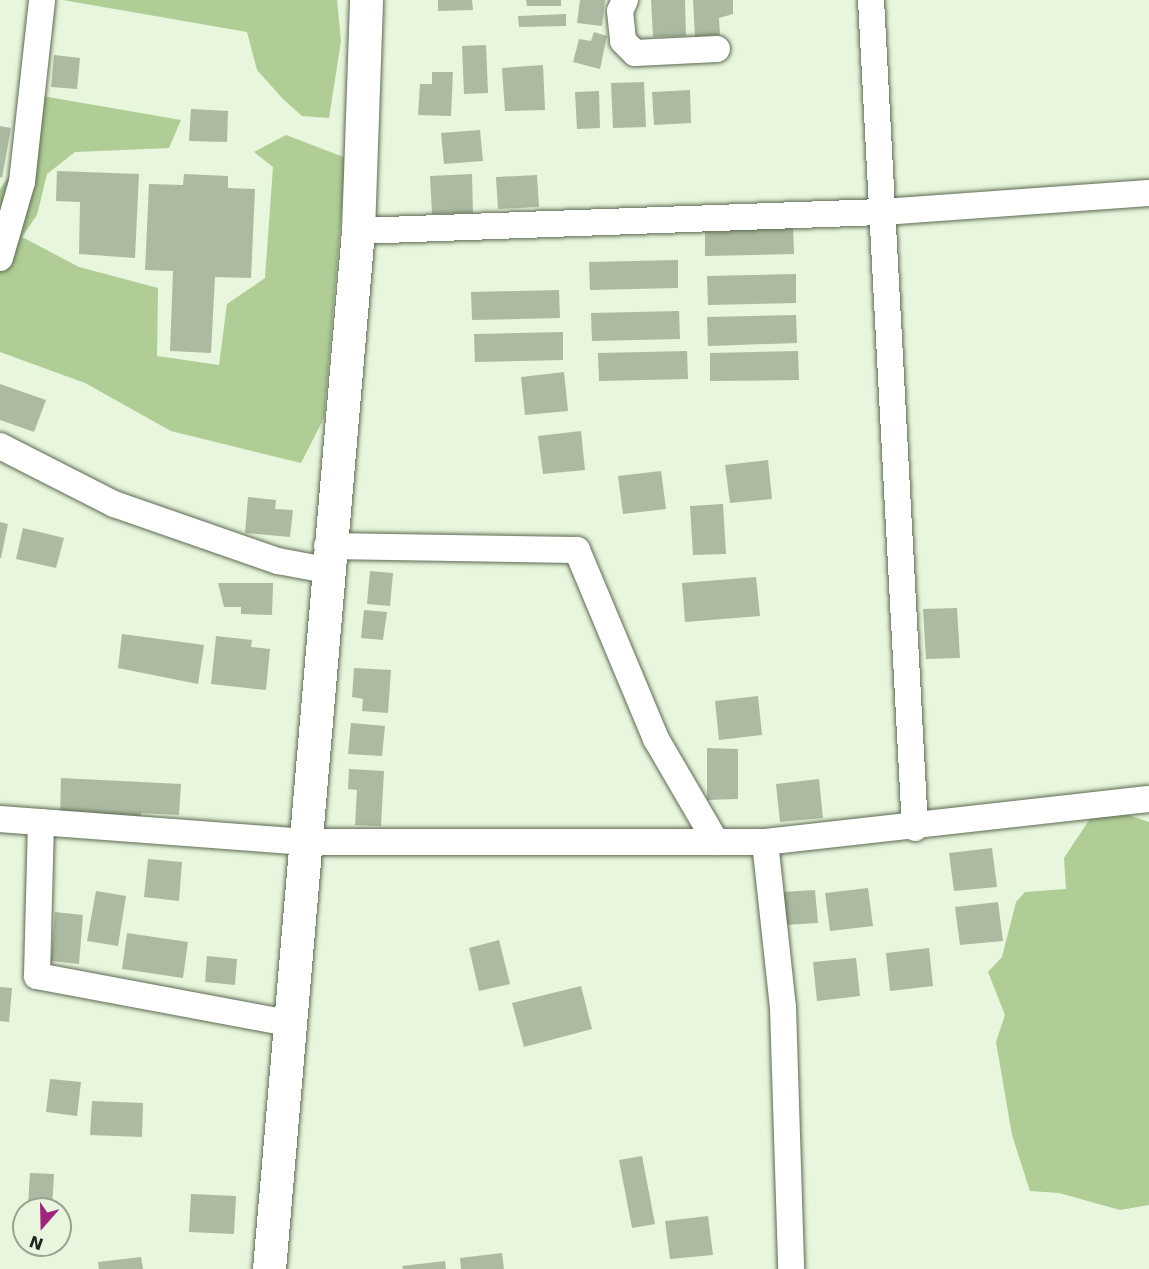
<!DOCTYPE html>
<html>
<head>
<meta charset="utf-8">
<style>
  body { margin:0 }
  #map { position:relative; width:1149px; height:1269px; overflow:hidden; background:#e7f6dc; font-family:"DejaVu Sans",sans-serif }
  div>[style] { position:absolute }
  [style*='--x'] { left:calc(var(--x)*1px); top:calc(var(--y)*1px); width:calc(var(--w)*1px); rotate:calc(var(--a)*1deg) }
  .green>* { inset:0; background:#afcd95 }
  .building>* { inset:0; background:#acbaa1 }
  .roads { filter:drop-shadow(0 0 2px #5d6a53) drop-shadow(0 0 2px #5d6a53) }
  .street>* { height:26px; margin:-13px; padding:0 13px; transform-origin:13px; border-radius:13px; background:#fff }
  .secondary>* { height:33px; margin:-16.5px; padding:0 16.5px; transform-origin:16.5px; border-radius:16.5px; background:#fff }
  span { translate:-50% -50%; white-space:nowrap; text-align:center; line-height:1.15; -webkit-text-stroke:5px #e7f6dc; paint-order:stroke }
  .north { position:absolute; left:12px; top:1197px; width:60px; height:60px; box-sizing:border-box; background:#e7f6dc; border:2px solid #98a390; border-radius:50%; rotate:200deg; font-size:16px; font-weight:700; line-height:24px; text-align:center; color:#21271d }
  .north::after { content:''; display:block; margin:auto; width:21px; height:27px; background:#9e267e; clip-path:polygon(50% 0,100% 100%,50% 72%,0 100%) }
</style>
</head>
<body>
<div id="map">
  <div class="green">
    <i style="clip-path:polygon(63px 0,337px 0,341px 41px,329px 118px,302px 116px,283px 99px,257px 70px,247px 32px)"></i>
    <i style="clip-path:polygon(19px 92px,181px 120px,169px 148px,75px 152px,47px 174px,37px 215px,22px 237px,79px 267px,158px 288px,157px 356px,219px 365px,227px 304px,265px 278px,273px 167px,254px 152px,286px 135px,346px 158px,324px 418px,301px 463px,171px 431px,85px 383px,0 352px,0 189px,26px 151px,29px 118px)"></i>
    <i style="clip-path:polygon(1099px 805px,1149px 822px,1149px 1205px,1120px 1210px,1059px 1193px,1030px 1191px,1012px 1135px,996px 1042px,1005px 1015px,988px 972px,1002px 957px,1016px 902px,1025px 892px,1066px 889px,1064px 858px)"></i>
  </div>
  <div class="building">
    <i style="clip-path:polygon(438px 0,472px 0,473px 10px,438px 11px)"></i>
    <i style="clip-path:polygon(526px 0,561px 0,561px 6px,527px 6px)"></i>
    <i style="clip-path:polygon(580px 0,605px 0,602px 26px,577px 23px)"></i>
    <i style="clip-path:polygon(651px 0,685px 0,686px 36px,653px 37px)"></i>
    <i style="clip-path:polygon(693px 0,733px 0,733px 14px,719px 18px,720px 35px,695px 37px)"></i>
    <i style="clip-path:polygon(566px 14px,566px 26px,519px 27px,518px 16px)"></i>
    <i style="clip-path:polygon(594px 32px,607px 36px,600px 69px,573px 62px,579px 39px,591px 41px)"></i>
    <i style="clip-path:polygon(486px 45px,488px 93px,464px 94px,462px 46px)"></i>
    <i style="clip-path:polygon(54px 55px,80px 58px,77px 89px,51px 87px)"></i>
    <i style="clip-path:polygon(543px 65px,545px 110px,505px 111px,502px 68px)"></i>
    <i style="clip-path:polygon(432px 72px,453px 72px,451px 116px,418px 115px,420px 84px,432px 84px)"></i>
    <i style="clip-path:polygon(644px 82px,646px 127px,613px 128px,611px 83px)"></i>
    <i style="clip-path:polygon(690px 90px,691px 123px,654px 125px,652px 92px)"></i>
    <i style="clip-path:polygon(599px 91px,600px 128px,577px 129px,575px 92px)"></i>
    <i style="clip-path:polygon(191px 109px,228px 111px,227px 142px,189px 141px)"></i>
    <i style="clip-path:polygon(0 126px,11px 128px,2px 178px,0 177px)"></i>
    <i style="clip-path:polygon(480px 130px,483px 161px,444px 164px,441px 133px)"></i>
    <i style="clip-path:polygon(57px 171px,139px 174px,135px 258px,79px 254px,80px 202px,56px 201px)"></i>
    <i style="clip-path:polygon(184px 174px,228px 176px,228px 188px,255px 189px,251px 278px,215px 277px,211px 353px,170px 351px,173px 271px,145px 270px,149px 184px,183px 185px)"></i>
    <i style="clip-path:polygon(472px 174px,473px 213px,432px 214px,430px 176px)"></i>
    <i style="clip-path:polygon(537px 175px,539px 207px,498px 209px,496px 177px)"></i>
    <i style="clip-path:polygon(793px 225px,794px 254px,705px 256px,705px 227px)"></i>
    <i style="clip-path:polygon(678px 260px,678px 288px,590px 290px,589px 262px)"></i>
    <i style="clip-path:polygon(796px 274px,796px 303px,708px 305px,707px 276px)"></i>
    <i style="clip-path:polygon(559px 290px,560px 318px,472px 320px,471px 292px)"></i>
    <i style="clip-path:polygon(679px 311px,680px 339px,592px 341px,591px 313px)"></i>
    <i style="clip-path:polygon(796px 315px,797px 343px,708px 346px,707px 317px)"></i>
    <i style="clip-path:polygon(563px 332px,563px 360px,475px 362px,474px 334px)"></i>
    <i style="clip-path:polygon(687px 351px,688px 379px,599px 381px,598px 353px)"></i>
    <i style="clip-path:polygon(798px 351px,799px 380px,710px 381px,710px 353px)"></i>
    <i style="clip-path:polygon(564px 372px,568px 411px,525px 415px,521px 377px)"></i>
    <i style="clip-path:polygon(0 384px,46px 400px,34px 432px,0 420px)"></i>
    <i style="clip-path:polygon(581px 431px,585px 470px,543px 474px,538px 436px)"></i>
    <i style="clip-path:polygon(768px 460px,772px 499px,730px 503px,725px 465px)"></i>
    <i style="clip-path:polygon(661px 471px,666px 509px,623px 514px,618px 476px)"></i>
    <i style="clip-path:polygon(248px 497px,276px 500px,275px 509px,293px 510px,290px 537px,245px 533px)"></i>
    <i style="clip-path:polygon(723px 504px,726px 554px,693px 555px,690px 506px)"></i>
    <i style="clip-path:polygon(0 522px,8px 524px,1px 558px,0 558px)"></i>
    <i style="clip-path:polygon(23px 528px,64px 538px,56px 568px,16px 559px)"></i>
    <i style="clip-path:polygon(370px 571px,393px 573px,390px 606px,367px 604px)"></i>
    <i style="clip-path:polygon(756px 577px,760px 616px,685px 622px,682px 583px)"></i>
    <i style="clip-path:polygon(218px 583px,273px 583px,272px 615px,241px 614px,241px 607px,224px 607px)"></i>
    <i style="clip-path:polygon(957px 608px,960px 658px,926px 659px,923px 609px)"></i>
    <i style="clip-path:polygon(364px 610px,387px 612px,383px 640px,361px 638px)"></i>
    <i style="clip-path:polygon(122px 634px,204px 645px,198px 684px,118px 668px)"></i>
    <i style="clip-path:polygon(216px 636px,252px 640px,251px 647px,270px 649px,266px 690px,211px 684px)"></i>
    <i style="clip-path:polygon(354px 668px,391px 670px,388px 713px,362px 711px,363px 699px,352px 697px)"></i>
    <i style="clip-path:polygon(758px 696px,762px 735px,719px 740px,715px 701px)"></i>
    <i style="clip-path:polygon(351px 723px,385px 726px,382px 756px,348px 754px)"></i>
    <i style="clip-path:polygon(707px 748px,738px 749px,738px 799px,707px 800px)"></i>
    <i style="clip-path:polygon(349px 769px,384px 771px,381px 826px,355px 825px,357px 790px,348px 789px)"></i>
    <i style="clip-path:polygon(61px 778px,181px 784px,179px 815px,141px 813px,141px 821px,60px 817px)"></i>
    <i style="clip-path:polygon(819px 779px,823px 818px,780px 822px,776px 784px)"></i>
    <i style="clip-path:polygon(992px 848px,997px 887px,954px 891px,949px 853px)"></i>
    <i style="clip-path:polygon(148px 859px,182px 862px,179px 901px,144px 897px)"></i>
    <i style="clip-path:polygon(868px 888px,873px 926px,830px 931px,825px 893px)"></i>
    <i style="clip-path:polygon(815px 890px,818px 923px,784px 925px,782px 892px)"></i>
    <i style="clip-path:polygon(96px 891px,126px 896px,118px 946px,87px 941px)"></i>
    <i style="clip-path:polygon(998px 902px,1003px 941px,960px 945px,955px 907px)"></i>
    <i style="clip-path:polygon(55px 912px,83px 915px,79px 964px,51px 961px)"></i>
    <i style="clip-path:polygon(127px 933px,188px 942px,183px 978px,122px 969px)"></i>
    <i style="clip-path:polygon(499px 940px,510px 984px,479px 991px,469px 948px)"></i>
    <i style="clip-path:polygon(929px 948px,933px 986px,890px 991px,886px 953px)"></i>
    <i style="clip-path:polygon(207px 956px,237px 959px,235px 985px,205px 982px)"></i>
    <i style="clip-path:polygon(856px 958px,860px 996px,817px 1001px,813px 962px)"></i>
    <i style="clip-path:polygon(581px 986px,592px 1029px,524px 1047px,512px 1003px)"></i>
    <i style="clip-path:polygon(0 987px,12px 988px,9px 1022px,0 1021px)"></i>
    <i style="clip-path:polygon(50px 1079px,81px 1082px,77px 1116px,46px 1112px)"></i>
    <i style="clip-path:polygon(92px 1101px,143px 1103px,142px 1137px,90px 1135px)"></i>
    <i style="clip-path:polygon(642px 1156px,655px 1224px,632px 1228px,619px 1160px)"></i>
    <i style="clip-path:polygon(30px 1173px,54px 1174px,52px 1208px,28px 1206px)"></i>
    <i style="clip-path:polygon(191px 1194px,236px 1196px,234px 1234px,189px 1232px)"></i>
    <i style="clip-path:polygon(708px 1216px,713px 1255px,670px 1259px,665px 1221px)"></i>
    <i style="clip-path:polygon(502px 1253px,504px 1269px,461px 1269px,460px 1258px)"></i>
    <i style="clip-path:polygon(141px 1257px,143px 1269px,99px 1269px,98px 1262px)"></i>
    <i style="clip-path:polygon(445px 1261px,446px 1269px,403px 1269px,402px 1266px)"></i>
  </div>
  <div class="roads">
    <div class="street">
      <i style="--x:625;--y:0;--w:12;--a:114"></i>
      <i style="--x:620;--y:11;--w:30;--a:84"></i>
      <i style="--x:623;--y:41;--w:17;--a:45"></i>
      <i style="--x:635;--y:53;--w:82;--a:-2.8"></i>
      <i style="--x:871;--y:0;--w:829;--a:86.96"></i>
      <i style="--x:358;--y:231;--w:524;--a:-2.08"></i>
      <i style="--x:882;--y:212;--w:268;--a:-4.1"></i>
      <i style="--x:0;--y:258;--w:79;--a:-73.9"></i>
      <i style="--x:22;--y:182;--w:183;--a:-83.7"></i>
      <i style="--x:0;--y:446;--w:128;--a:27"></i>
      <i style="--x:114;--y:504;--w:174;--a:19.2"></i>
      <i style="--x:278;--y:561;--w:49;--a:10.6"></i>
      <i style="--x:327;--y:546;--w:250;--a:0.9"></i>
      <i style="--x:577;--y:550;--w:205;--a:67.3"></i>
      <i style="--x:656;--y:739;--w:119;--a:59.8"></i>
      <i style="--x:0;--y:819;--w:307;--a:4.3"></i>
      <i style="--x:306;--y:842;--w:459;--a:0"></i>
      <i style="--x:765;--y:842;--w:386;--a:-6.4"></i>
      <i style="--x:41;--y:822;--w:154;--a:91.5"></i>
      <i style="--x:37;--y:976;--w:256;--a:10.6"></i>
      <i style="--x:765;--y:842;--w:167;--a:83.8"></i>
      <i style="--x:783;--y:1008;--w:261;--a:88.2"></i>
    </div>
    <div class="secondary">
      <i style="--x:269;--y:1269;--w:1042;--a:-85.1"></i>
      <i style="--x:358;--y:231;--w:231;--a:-88"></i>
    </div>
  </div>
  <div class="north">N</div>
</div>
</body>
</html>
